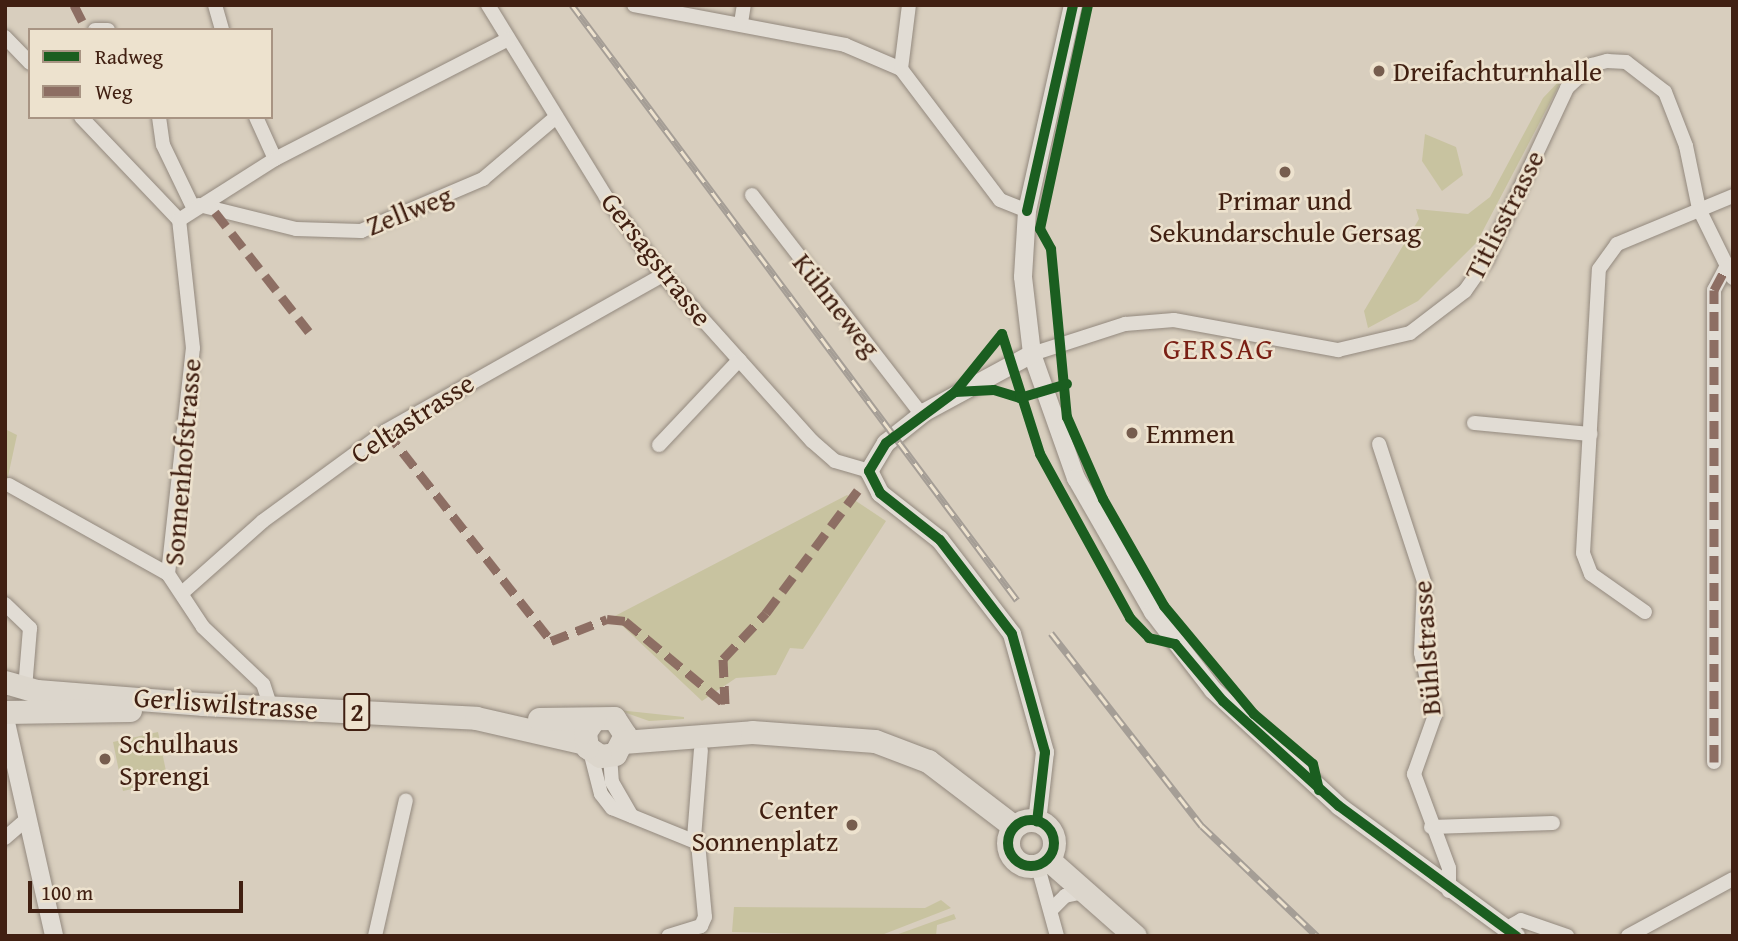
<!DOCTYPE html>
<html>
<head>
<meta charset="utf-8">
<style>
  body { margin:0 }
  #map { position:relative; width:1738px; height:941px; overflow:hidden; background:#d8cebe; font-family:"Gentium Book Plus",serif }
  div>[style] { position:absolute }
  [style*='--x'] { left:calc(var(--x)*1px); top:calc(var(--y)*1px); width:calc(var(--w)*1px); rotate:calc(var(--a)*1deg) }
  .green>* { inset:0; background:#c8c3a0 }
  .roads { filter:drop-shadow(0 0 2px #93897e) drop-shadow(0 0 2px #93897e) }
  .minor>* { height:14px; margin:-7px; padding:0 7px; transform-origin:7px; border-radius:7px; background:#e1dcd4 }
  .tertiary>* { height:18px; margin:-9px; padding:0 9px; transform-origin:9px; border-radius:9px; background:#e1dcd4 }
  .primary>* { height:23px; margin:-11.5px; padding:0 11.5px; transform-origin:11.5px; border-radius:11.5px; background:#dcd6cc }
  .primary>.ring { margin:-11.5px; padding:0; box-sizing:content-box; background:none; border:23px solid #dcd6cc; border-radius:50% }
  .rail>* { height:7px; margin-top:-3.5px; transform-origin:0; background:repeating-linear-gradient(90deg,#ede2ce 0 13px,#a59e96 0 26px); box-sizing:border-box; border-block:2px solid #a59e96 }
  .quiet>* { height:9px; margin-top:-4.5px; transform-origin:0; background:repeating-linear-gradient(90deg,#8d6e63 0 18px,transparent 0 27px) }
  .cycleway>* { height:10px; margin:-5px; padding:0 5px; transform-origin:5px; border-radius:5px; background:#1b5e20 }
  .cycleway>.ring { margin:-5px; padding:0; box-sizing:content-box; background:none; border:10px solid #1b5e20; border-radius:50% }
  .dots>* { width:19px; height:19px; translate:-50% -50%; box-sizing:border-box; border:4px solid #ede2ce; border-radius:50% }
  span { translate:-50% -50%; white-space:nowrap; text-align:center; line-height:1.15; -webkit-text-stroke:5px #ede2ce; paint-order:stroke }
  .shield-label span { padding:2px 5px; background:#ede2ce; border:2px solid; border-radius:5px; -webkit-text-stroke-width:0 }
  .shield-label { font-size:26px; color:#412012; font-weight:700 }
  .poi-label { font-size:28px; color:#412012 }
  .left { translate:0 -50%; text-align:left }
  .right { translate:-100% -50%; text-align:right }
  .street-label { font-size:28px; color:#412012 }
  .neighbourhood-label { font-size:30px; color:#7a1f14; letter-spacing:2px }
  .frame { position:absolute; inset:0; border:7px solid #412012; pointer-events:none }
  .legend { position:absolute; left:28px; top:28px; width:245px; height:91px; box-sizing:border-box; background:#ede2ce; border:2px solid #a89483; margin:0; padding:9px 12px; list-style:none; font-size:21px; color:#412012 }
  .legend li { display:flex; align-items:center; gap:14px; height:35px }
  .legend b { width:35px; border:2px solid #a89483 }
  .scale { position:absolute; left:28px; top:881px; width:215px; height:32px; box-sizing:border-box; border:4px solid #412012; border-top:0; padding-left:9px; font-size:21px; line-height:24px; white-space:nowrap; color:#412012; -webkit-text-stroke:5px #ede2ce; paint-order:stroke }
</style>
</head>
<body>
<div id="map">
  <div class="green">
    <i style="clip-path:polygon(1564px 76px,1477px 242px,1418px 301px,1368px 328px,1364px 311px,1419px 219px,1416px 209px,1468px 214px,1490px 197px,1543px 98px)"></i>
    <i style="clip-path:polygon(1425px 134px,1456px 147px,1463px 175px,1442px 191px,1422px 161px)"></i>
    <i style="clip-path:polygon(5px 382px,7px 430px,17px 435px,7px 481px)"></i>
    <i style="clip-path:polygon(847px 495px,886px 521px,803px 649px,790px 648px,776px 675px,736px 678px,702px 701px,613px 617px)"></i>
    <i style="clip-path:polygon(618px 710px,684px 717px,684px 719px,649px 721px)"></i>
    <i style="clip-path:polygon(158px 732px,168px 781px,123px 791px,113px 742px)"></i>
    <i style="clip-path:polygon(941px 900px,951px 908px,879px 936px,732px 932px,734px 907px,925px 908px)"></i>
    <i style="clip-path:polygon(954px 914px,956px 919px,937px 925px,936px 936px,893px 936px)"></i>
  </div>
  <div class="roads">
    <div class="minor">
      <i style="--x:215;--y:5;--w:26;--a:74"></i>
      <i style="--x:488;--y:5;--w:225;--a:58.4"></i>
      <i style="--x:606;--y:197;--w:97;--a:53.8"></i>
      <i style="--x:663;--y:275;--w:223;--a:48.1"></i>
      <i style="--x:812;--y:441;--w:30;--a:41"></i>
      <i style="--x:835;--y:461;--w:35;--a:16"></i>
      <i style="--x:634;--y:5;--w:215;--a:10.7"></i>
      <i style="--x:845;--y:45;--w:61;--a:23.2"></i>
      <i style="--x:901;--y:69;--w:164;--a:52.9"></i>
      <i style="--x:1000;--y:200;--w:29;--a:22"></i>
      <i style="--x:741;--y:23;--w:18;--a:-81"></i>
      <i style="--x:95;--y:30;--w:13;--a:0"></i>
      <i style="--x:5;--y:37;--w:36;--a:46"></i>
      <i style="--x:901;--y:69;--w:64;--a:-82.9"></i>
      <i style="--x:81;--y:117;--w:142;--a:46.4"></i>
      <i style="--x:159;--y:117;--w:28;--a:82"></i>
      <i style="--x:163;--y:145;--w:71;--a:64.2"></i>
      <i style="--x:256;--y:117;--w:46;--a:65.7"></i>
      <i style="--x:752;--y:195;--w:278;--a:52.3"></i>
      <i style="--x:199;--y:205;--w:100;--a:13.9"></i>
      <i style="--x:296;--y:229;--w:65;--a:1.8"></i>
      <i style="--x:361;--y:231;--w:133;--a:-23.1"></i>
      <i style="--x:483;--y:179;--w:96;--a:-40.3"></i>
      <i style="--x:1032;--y:354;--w:98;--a:-17.9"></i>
      <i style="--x:1125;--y:324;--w:49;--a:-4.7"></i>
      <i style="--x:1174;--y:320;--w:167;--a:10.4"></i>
      <i style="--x:1338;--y:350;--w:74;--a:-13.3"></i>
      <i style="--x:1410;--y:333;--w:69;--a:-37.4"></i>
      <i style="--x:1465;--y:291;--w:39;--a:-55"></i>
      <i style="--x:1487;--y:259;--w:189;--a:-64.9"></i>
      <i style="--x:1567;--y:88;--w:34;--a:-43"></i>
      <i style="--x:1592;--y:65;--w:16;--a:-15"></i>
      <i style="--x:1607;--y:61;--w:19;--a:3"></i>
      <i style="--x:1626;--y:62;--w:49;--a:37.6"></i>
      <i style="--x:1665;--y:92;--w:58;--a:68.7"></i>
      <i style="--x:1686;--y:146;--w:64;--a:78.3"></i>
      <i style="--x:1699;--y:209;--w:77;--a:63.8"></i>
      <i style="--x:1474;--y:423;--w:117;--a:5.4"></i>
      <i style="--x:1379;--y:444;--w:145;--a:71.9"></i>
      <i style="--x:1424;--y:582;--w:71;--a:92.4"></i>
      <i style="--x:1421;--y:653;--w:64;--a:77.3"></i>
      <i style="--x:1435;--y:715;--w:63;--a:109.6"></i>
      <i style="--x:1414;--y:774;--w:100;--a:69.6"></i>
      <i style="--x:1449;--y:868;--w:23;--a:90"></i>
      <i style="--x:659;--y:445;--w:117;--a:-46.7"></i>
      <i style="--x:9;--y:485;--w:182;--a:29.2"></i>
      <i style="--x:182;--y:593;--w:108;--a:-41.6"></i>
      <i style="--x:263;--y:521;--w:152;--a:-36.2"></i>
      <i style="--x:386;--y:431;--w:318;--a:-29.4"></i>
      <i style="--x:5;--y:604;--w:35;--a:44"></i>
      <i style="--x:30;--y:628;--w:61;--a:94.7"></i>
      <i style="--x:1645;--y:612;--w:66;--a:-144.9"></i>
      <i style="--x:1591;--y:574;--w:22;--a:-111"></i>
      <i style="--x:1583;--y:553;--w:284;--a:-86.8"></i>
      <i style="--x:1599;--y:269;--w:31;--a:-54"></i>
      <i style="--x:1617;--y:244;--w:126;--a:-22.5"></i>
      <i style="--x:271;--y:708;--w:25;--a:-108"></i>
      <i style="--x:263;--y:684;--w:83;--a:-136.5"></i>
      <i style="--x:203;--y:627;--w:64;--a:-123.4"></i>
      <i style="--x:168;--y:574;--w:227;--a:-83.7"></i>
      <i style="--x:193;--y:348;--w:129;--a:-96.2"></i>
      <i style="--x:179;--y:220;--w:114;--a:-32.4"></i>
      <i style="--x:275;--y:159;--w:262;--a:-27.2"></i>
      <i style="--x:590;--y:751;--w:44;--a:75.7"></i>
      <i style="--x:601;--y:794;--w:18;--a:52"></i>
      <i style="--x:612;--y:808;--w:93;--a:22.1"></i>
      <i style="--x:698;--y:843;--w:74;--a:84.6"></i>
      <i style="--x:705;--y:917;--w:10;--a:114"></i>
      <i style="--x:701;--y:926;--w:34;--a:163"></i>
      <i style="--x:610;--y:755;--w:27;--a:86"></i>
      <i style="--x:612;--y:782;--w:39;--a:60"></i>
      <i style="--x:1714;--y:762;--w:472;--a:-90"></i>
      <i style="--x:1714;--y:290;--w:26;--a:-62"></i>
      <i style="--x:1431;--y:827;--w:122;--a:-1.9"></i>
      <i style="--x:5;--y:838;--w:29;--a:-41"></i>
      <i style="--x:694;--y:838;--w:88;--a:-85.5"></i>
      <i style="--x:1038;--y:867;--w:72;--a:74.6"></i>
      <i style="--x:1051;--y:910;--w:20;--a:-45"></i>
      <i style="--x:1065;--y:896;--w:24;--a:-12"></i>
      <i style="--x:1505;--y:929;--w:18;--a:-29"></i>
      <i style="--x:1521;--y:920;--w:49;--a:19.2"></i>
      <i style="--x:375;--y:936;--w:139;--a:-77.2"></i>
      <i style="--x:1628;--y:936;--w:119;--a:-28.5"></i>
    </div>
    <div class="tertiary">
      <i style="--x:1073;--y:5;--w:211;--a:102.6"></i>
      <i style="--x:1027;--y:211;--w:66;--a:93.5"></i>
      <i style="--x:1023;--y:277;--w:78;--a:83.3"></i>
      <i style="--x:1032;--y:354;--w:132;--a:70.5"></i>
      <i style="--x:1076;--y:478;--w:155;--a:60.1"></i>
      <i style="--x:1153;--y:612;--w:98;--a:52.4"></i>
      <i style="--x:1213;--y:690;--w:171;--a:42.6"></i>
      <i style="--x:1339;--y:806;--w:220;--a:36.3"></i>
      <i style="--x:1032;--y:354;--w:122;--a:151.5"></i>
      <i style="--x:925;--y:412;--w:50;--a:141.5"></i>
      <i style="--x:886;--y:443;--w:33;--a:121"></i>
      <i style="--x:869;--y:471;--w:25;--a:63"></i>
      <i style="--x:880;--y:493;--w:76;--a:38.1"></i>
      <i style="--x:940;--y:540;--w:118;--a:52.5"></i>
      <i style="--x:1012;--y:634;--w:123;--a:74.4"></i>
      <i style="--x:1045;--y:752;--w:70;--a:96.5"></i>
      <i style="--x:5;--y:718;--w:223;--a:77.3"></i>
    </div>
    <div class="primary">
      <i style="--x:5;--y:682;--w:33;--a:16"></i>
      <i style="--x:37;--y:691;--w:167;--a:4.5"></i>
      <i style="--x:203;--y:704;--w:273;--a:2.9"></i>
      <i style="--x:476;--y:718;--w:112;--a:12.9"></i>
      <i style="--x:5;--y:712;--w:125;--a:-0.9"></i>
      <i style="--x:539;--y:719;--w:75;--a:-0.8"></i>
      <i style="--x:614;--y:718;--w:20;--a:57"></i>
      <i style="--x:625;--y:735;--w:21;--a:118"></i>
      <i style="--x:615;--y:754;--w:15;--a:172"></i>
      <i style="--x:600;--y:756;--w:16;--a:-145"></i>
      <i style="--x:587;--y:747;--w:15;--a:-98"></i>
      <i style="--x:585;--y:732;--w:16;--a:-55"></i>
      <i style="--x:623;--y:742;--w:129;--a:-4.4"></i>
      <i style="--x:752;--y:732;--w:123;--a:4.2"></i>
      <i style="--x:875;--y:741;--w:57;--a:20.7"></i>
      <i style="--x:928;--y:761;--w:107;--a:37.4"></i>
      <i class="ring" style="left:1008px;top:820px;width:23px;height:23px"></i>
      <i style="--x:1050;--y:861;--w:113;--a:41.4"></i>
    </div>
  </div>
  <div class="rail">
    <i style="--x:572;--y:5;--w:743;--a:53.21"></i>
    <i style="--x:1051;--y:633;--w:245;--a:52"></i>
    <i style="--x:1202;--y:826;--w:159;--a:43.7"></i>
  </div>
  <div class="quiet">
    <i style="--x:74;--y:5;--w:28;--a:63"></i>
    <i style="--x:215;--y:212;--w:152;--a:51.9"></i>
    <i style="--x:386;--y:431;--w:267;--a:51.8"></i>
    <i style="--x:551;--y:641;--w:60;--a:-21.4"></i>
    <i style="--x:607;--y:619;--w:18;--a:6"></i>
    <i style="--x:625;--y:621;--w:130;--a:39.7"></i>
    <i style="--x:725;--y:704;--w:45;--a:-92.5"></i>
    <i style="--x:723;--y:659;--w:63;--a:-46.9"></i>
    <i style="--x:766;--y:613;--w:154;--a:-53.2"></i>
    <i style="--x:1714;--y:762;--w:472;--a:-90"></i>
    <i style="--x:1714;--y:290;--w:26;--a:-62"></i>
  </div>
  <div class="cycleway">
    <i style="--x:1088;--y:5;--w:229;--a:102.1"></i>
    <i style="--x:1040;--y:229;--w:23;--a:61"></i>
    <i style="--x:1051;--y:249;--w:169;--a:84.6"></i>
    <i style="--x:1067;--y:417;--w:90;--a:66.3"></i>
    <i style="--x:1103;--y:499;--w:123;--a:60.3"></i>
    <i style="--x:1164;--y:606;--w:141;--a:50.2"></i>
    <i style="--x:1254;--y:714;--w:77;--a:40.3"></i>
    <i style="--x:1313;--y:764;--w:27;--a:77"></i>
    <i style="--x:1027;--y:211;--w:211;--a:-77.4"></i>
    <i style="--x:1002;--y:334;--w:126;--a:72.4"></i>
    <i style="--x:1040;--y:454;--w:187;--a:61.2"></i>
    <i style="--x:1130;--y:618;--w:28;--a:46"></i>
    <i style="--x:1149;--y:638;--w:27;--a:13"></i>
    <i style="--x:1175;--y:644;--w:75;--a:49.9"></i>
    <i style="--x:1223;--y:701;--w:156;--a:42.2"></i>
    <i style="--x:1339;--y:806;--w:220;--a:36.3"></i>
    <i style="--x:1002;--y:334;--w:75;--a:129"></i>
    <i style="--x:955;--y:392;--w:86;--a:143.5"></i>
    <i style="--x:886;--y:443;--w:33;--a:121"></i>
    <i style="--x:869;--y:471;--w:25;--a:63"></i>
    <i style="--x:880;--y:493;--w:76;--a:38.1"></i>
    <i style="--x:940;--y:540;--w:118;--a:52.5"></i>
    <i style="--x:1012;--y:634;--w:123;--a:74.4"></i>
    <i style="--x:1045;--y:752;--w:70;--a:96.5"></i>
    <i style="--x:955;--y:392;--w:39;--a:-3"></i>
    <i style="--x:994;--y:390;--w:27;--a:17"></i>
    <i style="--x:1020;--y:398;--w:49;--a:-16.6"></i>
    <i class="ring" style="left:1008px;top:820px;width:36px;height:36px"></i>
  </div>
  <div class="dots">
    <i style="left:1379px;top:71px;background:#765d4e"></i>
    <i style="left:1285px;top:172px;background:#765d4e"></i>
    <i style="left:1132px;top:433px;background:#765d4e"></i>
    <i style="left:105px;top:759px;background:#765d4e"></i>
    <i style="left:852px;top:825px;background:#765d4e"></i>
  </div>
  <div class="shield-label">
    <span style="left:357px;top:712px">2</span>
  </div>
  <div class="poi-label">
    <span class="left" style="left:1393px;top:71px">Dreifachturnhalle</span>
    <span style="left:1285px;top:216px">Primar und<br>Sekundarschule Gersag</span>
    <span class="left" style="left:1146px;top:433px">Emmen</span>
    <span class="left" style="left:119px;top:759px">Schulhaus<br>Sprengi</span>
    <span class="right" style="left:838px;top:825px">Center<br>Sonnenplatz</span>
  </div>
  <div class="street-label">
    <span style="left:409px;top:210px;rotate:-22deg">Zellweg</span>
    <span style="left:1504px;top:215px;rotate:-63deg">Titlisstrasse</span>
    <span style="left:657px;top:259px;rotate:52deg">Gersagstrasse</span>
    <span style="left:837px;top:305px;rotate:52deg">Kühneweg</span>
    <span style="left:412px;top:418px;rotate:-33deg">Celtastrasse</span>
    <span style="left:182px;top:462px;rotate:-85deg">Sonnenhofstrasse</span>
    <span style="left:1426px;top:648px;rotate:-94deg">Bühlstrasse</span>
    <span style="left:226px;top:703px;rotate:4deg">Gerliswilstrasse</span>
  </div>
  <div class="neighbourhood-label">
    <span style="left:1219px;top:348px">GERSAG</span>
  </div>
  <div class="frame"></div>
  <ul class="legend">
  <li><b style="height:9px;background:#1b5e20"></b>Radweg</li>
  <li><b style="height:9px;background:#8d6e63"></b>Weg</li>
  </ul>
  <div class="scale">100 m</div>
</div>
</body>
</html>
